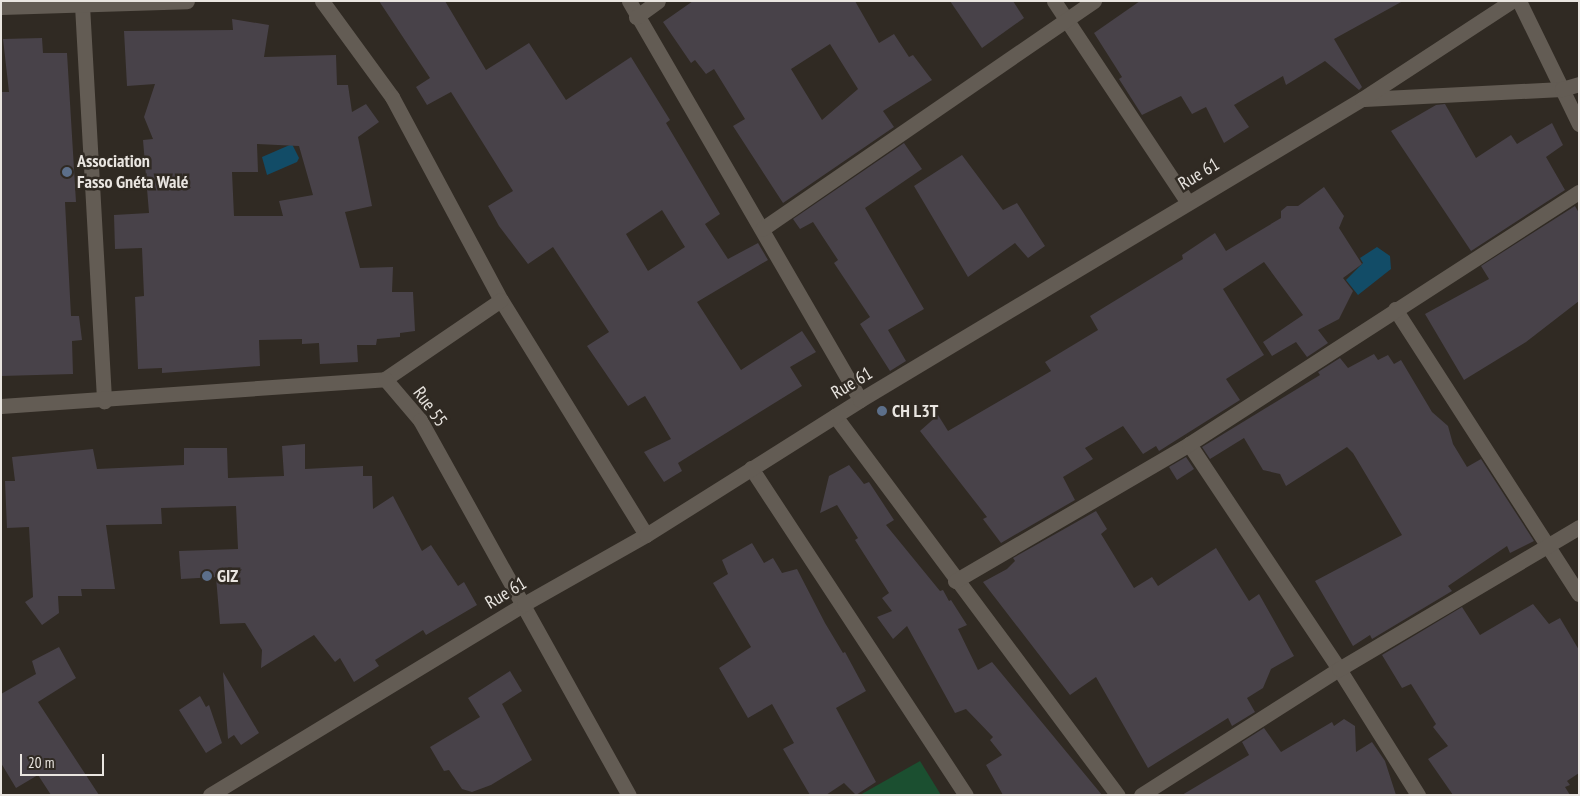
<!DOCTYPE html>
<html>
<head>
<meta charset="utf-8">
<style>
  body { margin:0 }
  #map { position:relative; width:1580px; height:796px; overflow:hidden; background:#302a23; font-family:"PT Sans Narrow",sans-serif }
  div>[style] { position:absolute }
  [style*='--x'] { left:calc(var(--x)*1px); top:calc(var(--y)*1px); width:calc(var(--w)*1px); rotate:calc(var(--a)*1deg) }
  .green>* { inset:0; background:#1b4f30 }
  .water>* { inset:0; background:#124c67 }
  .building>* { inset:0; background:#484249 }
  .minor>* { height:15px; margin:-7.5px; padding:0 7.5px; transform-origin:7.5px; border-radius:7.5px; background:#635c54 }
  .dots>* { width:14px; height:14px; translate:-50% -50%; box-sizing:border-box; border:2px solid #302a23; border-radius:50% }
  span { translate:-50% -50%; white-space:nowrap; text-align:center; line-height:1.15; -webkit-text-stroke:5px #302a23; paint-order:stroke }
  .poi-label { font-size:18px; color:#e9e5e0; font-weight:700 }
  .left { translate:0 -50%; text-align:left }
  .street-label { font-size:18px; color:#e9e5e0 }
  .frame { position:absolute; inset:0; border:2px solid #e9e5e0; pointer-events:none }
  .scale { position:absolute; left:20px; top:754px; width:84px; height:22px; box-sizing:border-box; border:2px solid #e9e5e0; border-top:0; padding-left:6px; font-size:15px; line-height:18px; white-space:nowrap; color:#e9e5e0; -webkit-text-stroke:4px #302a23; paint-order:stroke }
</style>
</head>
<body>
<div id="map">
  <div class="green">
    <i style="clip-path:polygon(920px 761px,941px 795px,860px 795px)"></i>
  </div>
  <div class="water">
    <i style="clip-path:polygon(292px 144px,299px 158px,297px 162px,267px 175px,262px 157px)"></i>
    <i style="clip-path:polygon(1377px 247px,1390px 256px,1391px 269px,1358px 295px,1346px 280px,1363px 263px,1360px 258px)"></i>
  </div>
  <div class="building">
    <i style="clip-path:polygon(evenodd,379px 1px,445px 1px,486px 70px,529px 43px,566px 100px,631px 57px,670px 120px,666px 123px,720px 214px,705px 224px,728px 259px,758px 243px,768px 260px,697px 302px,741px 370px,802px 331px,816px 352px,790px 367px,802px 386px,678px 463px,682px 471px,664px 482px,644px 452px,671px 439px,645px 396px,628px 406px,587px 346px,609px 332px,553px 247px,528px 264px,499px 226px,488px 206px,513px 191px,451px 92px,427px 105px,416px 87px,430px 78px,379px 1px,662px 210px,685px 247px,648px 271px,626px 234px,662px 210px)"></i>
    <i style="clip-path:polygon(evenodd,693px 1px,855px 1px,879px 43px,894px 34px,909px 57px,913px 55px,932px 80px,883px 111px,894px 127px,783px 203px,733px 126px,745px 119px,714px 69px,706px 74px,695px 60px,691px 63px,663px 22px,693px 1px,830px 44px,858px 89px,822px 120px,791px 69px,830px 44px)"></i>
    <i style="clip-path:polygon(950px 1px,1013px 1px,1024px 18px,982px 48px)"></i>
    <i style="clip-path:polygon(1140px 1px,1403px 1px,1334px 39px,1362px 87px,1359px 90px,1325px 61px,1286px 85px,1283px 76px,1234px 105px,1249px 127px,1224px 143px,1206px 107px,1192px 114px,1181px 96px,1142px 115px,1119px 79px,1122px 77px,1094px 33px)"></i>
    <i style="clip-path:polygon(evenodd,232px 19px,269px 25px,264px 57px,336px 55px,337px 85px,348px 85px,352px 112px,366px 104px,379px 122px,358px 137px,372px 206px,345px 212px,360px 268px,393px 267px,392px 292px,413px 292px,415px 331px,400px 333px,400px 337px,377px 339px,376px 345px,357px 345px,358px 362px,320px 364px,319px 343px,302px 344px,302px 339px,259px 340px,260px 366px,162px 373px,162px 368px,138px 369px,135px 297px,144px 296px,142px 248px,115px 249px,114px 215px,149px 213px,143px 140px,153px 139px,144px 117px,155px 84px,127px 86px,124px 31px,233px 30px,232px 19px,257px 144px,299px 146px,313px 195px,279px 201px,283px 216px,234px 216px,232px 172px,258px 172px,257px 144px)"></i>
    <i style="clip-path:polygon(42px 38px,43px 53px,67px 53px,76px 202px,65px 202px,71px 316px,79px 316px,82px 340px,72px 341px,73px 374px,1px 376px,1px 92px,9px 92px,3px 39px)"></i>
    <i style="clip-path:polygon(1445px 104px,1476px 158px,1511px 135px,1517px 144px,1552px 123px,1563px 145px,1546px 157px,1565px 190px,1471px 251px,1391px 131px,1436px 105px)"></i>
    <i style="clip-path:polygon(904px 143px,922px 169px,865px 208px,924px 309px,888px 330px,906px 361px,890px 371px,860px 324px,870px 317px,834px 263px,838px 260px,813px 222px,800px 229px,793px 219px)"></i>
    <i style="clip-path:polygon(962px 155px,1003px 210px,1017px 203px,1045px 246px,1028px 258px,1015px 243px,968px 277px,914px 186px)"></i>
    <i style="clip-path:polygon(1324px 187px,1344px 216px,1339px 228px,1362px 264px,1343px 278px,1353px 291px,1339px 319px,1318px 330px,1328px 343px,1307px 357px,1296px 342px,1272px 356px,1263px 342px,1303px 315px,1264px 262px,1223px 289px,1264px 355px,1226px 379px,1240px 400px,1159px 451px,1156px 446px,1143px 454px,1123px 426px,1085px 448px,1093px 459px,1063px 477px,1075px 500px,1001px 543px,983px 519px,987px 517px,920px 431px,938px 415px,948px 431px,1051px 371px,1045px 362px,1098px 330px,1090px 316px,1183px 259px,1182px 255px,1215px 233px,1226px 251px,1281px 218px,1281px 211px,1287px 206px,1298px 206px)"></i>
    <i style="clip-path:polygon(1575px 206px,1579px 213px,1579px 301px,1526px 342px,1464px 380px,1425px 314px,1489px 279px,1481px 266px)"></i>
    <i style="clip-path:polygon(1374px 354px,1378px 360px,1388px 355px,1394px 364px,1401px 360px,1432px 412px,1448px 426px,1453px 444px,1467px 467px,1481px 459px,1534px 541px,1510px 553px,1507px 546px,1448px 586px,1452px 591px,1372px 639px,1370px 635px,1353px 646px,1315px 581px,1402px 535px,1353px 453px,1347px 447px,1286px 486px,1280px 474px,1263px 470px,1244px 438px,1210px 459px,1202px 447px,1320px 375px,1318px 372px,1340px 358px,1348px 368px)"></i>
    <i style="clip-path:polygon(305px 444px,305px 469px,363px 466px,363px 476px,372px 476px,373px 509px,393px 496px,422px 551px,431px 545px,458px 586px,464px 582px,477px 605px,426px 635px,423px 630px,375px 660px,379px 666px,354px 682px,340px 658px,335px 662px,314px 635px,261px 668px,262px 650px,245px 623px,220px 624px,216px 577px,181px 579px,179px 551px,238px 549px,236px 506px,161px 508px,162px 524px,106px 525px,115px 589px,81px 589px,82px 596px,58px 596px,59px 613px,42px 625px,25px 602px,33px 597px,29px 527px,7px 528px,5px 481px,15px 481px,12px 457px,93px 449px,97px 469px,184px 465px,184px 448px,227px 448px,228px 478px,284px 476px,282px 446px)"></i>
    <i style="clip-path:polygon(1186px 457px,1194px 469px,1177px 480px,1169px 467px)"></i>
    <i style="clip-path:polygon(849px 465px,864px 484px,869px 482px,894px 520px,886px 525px,940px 591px,943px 590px,949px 601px,951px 600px,967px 625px,958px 629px,978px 670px,992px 662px,1102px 795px,1003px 795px,986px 765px,1002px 755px,990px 740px,993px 737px,966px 709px,955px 713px,907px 626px,893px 639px,877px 617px,892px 611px,882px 598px,889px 593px,855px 540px,858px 538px,837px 505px,820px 513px,829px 476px)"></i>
    <i style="clip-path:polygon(1096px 511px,1107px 529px,1101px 534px,1134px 588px,1152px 577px,1158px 586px,1216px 548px,1249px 601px,1259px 594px,1294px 656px,1271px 669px,1263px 688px,1247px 698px,1255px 712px,1232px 726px,1228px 718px,1148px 768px,1096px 677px,1070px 695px,983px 582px,1007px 569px,1015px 561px,1013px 558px)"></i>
    <i style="clip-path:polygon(752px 543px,764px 563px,773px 558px,782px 573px,797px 569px,825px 623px,843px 653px,845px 652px,866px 691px,836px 708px,876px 782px,856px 795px,844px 783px,826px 795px,810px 795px,783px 749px,794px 743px,772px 704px,748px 718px,719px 668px,751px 647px,713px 583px,728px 574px,722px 560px)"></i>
    <i style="clip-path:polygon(1533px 604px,1549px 624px,1560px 618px,1579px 650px,1579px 773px,1567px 781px,1570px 785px,1565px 787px,1570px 795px,1453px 795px,1428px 759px,1448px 746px,1433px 727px,1436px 724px,1411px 684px,1402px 688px,1382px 655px,1462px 607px,1480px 635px)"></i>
    <i style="clip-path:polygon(59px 647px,76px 678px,38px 702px,99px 795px,51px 795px,38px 775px,16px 788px,1px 763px,1px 694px,36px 674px,32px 661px)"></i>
    <i style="clip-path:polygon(510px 671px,522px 691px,502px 704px,532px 760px,491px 785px,472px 792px,462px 789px,449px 770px,444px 771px,430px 747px,480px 717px,468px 698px)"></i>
    <i style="clip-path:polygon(223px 672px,259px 733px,241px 745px,234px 735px,228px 739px)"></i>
    <i style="clip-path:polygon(200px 696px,206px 707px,209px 705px,222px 743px,206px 753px,179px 710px)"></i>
    <i style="clip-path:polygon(1344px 719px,1355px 726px,1356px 752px,1372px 742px,1385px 761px,1396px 795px,1182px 795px,1249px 755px,1242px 742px,1264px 728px,1281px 752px,1332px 722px,1334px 726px)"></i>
  </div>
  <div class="minor">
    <i style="--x:322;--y:1;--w:119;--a:53.9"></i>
    <i style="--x:392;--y:97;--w:230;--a:61.8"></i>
    <i style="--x:501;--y:300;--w:276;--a:58.3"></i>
    <i style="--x:629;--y:1;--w:461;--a:59.9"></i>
    <i style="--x:1054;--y:1;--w:242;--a:56.4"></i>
    <i style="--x:1519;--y:1;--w:137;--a:64"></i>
    <i style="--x:82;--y:5;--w:397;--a:86.8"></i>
    <i style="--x:1;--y:7;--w:186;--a:-1.8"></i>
    <i style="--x:636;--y:17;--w:27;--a:-36"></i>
    <i style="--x:1364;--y:99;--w:198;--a:-2.9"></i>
    <i style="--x:1562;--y:89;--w:18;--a:-16"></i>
    <i style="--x:762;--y:229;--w:403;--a:-34.5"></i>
    <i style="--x:1395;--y:309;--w:339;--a:57.2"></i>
    <i style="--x:385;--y:379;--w:140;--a:-34.3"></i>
    <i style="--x:1;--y:406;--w:385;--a:-4"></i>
    <i style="--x:385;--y:379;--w:54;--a:49.5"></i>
    <i style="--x:420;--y:420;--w:429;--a:60.9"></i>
    <i style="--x:835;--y:416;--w:473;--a:53.3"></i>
    <i style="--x:1189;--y:444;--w:270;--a:56.3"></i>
    <i style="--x:1339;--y:669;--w:149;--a:57.9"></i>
    <i style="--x:751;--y:468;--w:391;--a:56.7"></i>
    <i style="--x:955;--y:581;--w:271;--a:-30.3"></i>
    <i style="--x:1189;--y:444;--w:464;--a:-32.9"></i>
    <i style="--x:210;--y:795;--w:368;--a:-31.3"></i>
    <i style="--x:524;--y:604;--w:140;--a:-29.5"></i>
    <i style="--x:646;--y:535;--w:253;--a:-32.2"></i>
    <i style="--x:860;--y:400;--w:585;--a:-30.95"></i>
    <i style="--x:1362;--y:99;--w:179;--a:-33.2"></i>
    <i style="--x:1141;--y:795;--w:235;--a:-32.5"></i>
    <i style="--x:1339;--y:669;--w:279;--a:-30.6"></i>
  </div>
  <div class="dots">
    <i style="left:67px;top:172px;background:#5c6f8a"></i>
    <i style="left:882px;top:411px;background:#5c6f8a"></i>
    <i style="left:207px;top:576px;background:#5c6f8a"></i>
  </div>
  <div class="poi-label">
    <span class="left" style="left:77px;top:172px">Association<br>Fasso Gnéta Walé</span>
    <span class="left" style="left:892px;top:411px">CH L3T</span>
    <span class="left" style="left:217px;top:576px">GIZ</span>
  </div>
  <div class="street-label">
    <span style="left:1199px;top:174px;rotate:-31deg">Rue 61</span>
    <span style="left:852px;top:383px;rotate:-31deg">Rue 61</span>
    <span style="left:430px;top:407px;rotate:54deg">Rue 55</span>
    <span style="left:506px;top:593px;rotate:-31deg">Rue 61</span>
  </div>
  <div class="frame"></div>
  <div class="scale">20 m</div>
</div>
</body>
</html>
